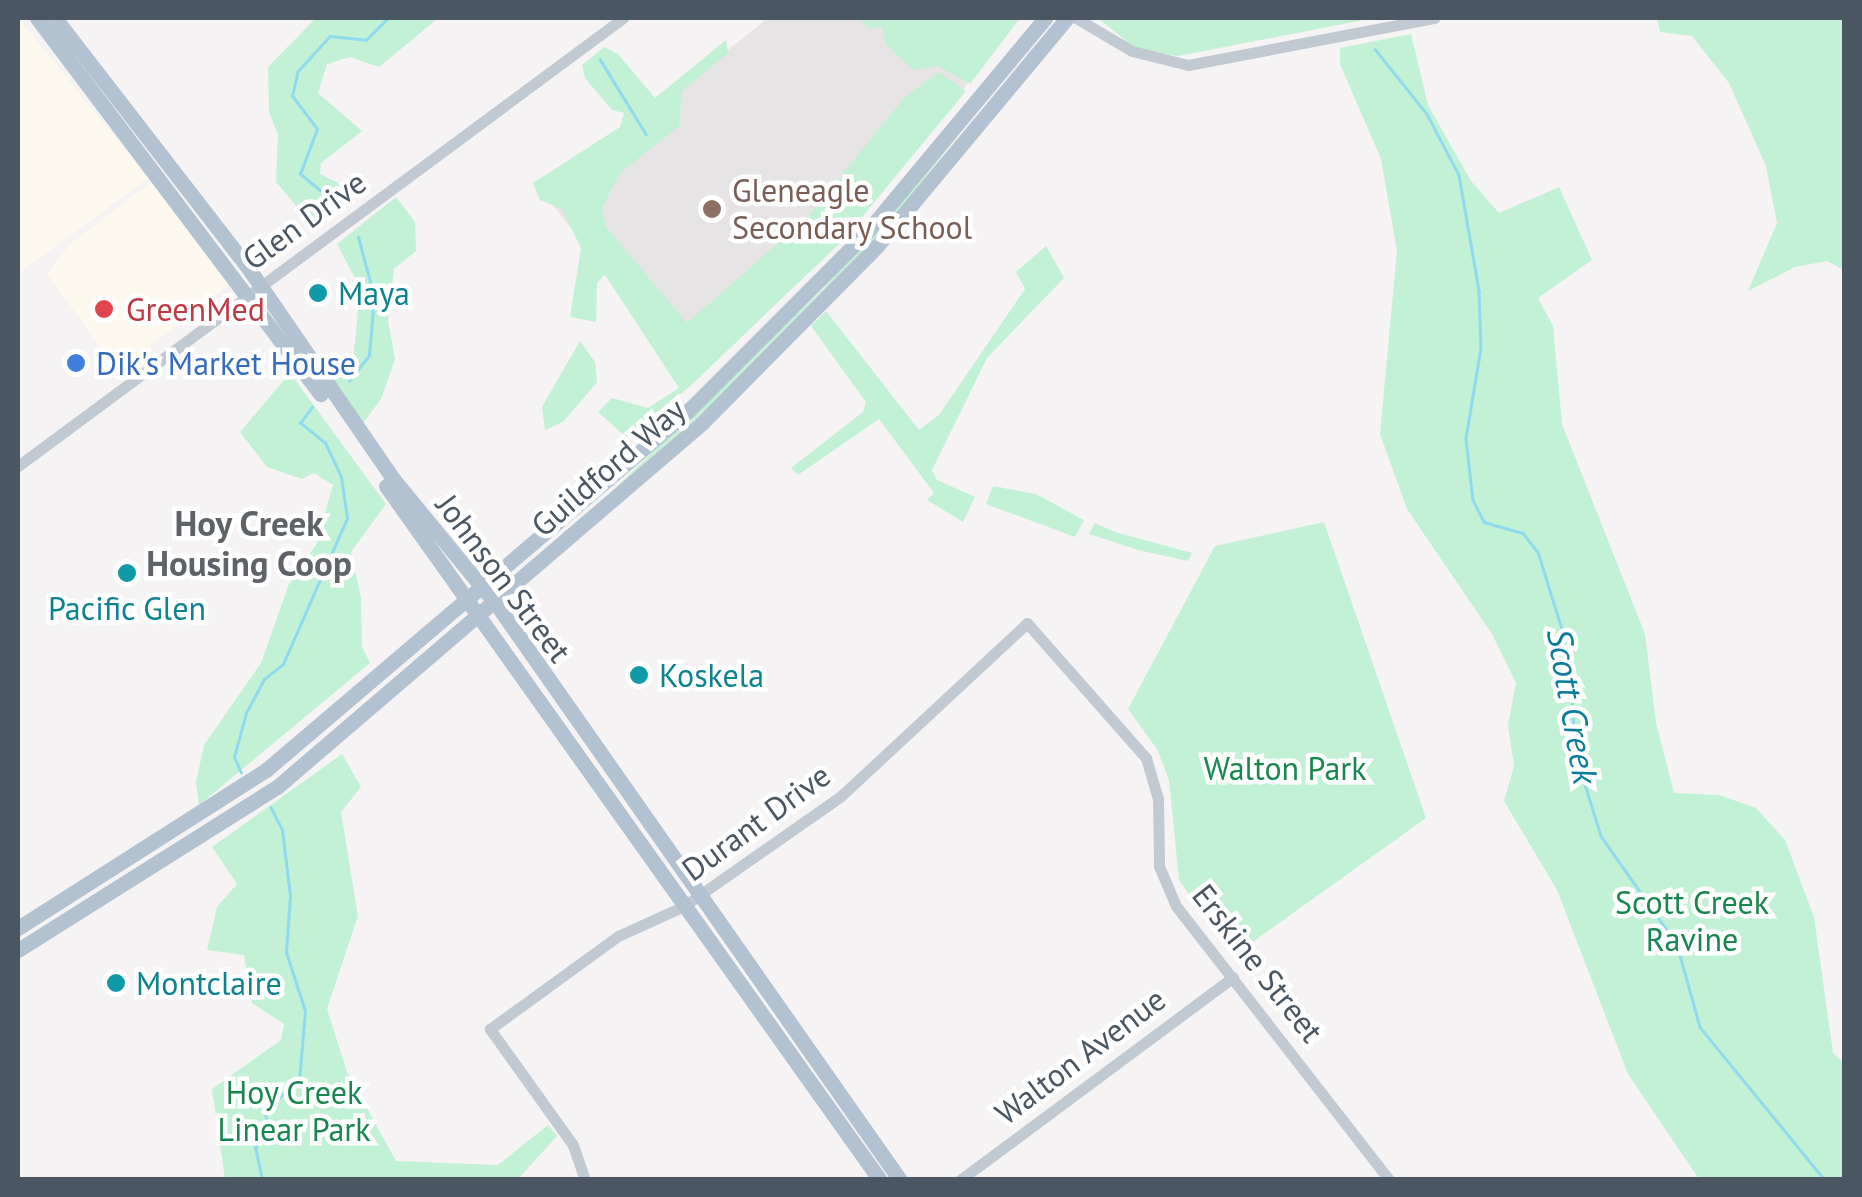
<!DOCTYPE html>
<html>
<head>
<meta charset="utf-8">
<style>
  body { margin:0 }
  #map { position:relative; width:1862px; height:1197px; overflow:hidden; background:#f5f3f3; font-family:"PT Sans",sans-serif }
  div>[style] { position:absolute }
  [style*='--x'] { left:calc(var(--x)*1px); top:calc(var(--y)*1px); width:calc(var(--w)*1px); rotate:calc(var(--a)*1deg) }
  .commercial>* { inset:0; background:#fdf9ef }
  .education>* { inset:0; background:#e6e4e5 }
  .green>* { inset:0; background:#c3f1d5 }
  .stream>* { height:2.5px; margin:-1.25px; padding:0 1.25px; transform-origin:1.25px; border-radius:1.25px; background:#90daee }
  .minor>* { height:11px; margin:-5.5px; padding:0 5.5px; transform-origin:5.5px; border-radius:5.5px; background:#c1cad2 }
  .major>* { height:15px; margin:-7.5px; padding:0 7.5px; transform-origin:7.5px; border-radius:7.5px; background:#b3c2d1 }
  .dots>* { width:28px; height:28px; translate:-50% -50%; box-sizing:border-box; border:5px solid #fff; border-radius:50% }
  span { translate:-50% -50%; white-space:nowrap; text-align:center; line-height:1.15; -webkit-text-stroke:9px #fff; paint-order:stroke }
  .education-label { font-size:32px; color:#785e54 }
  .left { translate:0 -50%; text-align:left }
  .street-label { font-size:32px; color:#4a5661 }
  .culture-label { font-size:32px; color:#0d838f }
  .health-label { font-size:32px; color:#be3a42 }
  .shop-label { font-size:32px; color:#366cbe }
  .park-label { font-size:32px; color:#17864f }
  .neighbourhood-label { font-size:35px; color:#5f6368; font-weight:700 }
  .water-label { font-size:35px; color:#0c7c9b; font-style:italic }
  .frame { position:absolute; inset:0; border:20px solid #4a5661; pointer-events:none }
</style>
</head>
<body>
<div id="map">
  <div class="commercial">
    <i style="clip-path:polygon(18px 18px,148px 178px,18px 274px)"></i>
    <i style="clip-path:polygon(151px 182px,229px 284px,118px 371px,47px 274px,70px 244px)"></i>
  </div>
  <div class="education">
    <i style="clip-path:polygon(768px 18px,1020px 18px,843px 240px,688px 388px,546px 195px)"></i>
  </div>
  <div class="green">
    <i style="clip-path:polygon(316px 18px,437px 19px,379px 67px,350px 57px,327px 64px,318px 93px,362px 131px,321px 163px,320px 174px,353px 190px,310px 222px,276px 182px,278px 135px,269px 112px,268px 67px)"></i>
    <i style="clip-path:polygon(858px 18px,1020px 18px,970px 84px,938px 66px,914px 70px,886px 45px,882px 26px,870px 29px)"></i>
    <i style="clip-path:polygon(1098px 18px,1374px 18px,1178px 56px,1136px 49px)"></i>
    <i style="clip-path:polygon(1657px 18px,1844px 18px,1844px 270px,1827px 261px,1795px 267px,1748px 291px,1777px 223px,1766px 166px,1729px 83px,1692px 36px,1660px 32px)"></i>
    <i style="clip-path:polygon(1411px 34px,1428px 105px,1471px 181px,1499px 213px,1559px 187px,1592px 260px,1538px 298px,1553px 326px,1562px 424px,1645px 634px,1656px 723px,1674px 793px,1719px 795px,1756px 808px,1785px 840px,1814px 917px,1833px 1053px,1844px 1063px,1844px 1179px,1699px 1179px,1628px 1074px,1557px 890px,1504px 801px,1514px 766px,1508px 725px,1516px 683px,1492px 634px,1407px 509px,1380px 434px,1397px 251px,1381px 159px,1340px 64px,1340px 48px)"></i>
    <i style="clip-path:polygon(726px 40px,728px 53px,682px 91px,679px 126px,620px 173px,602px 208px,606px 227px,687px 323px,808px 217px,905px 97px,939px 72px,966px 91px,843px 240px,688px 388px,626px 437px,598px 412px,612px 398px,648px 408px,679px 388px,605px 275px,597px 283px,596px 322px,570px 317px,581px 248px,562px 209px,540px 200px,533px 183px,620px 127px,624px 113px,612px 110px,585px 78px,582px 65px,604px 47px,618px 54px,655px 98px)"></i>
    <i style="clip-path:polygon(977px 111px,881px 234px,737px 383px,609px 494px,824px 288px)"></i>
    <i style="clip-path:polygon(396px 197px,415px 222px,416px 251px,394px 269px,388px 320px,395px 359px,381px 399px,361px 426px,329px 377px,353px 362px,358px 311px,356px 280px,337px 244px)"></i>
    <i style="clip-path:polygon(1046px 246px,1064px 278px,987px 358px,932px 470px,937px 480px,975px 497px,963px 522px,927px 500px,934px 493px,879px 419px,798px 475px,791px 468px,863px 412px,866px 402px,811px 326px,826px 311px,919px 430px,939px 415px,1025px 289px,1016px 272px)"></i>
    <i style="clip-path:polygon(580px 341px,595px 362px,597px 382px,563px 422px,545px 430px,542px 407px)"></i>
    <i style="clip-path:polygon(290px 373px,386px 504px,351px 552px,361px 598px,362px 647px,370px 663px,199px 805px,196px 782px,204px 745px,261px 663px,289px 584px,316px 545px,333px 485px,314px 473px,302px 479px,267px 467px,240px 432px)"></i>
    <i style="clip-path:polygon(993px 486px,1036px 494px,1084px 520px,1075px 537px,986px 504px)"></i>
    <i style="clip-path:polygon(1324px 522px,1426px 818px,1233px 956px,1179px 880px,1169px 780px,1157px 749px,1128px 709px,1215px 546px)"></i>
    <i style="clip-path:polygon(1095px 523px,1115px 532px,1192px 553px,1188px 561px,1138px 550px,1089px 534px)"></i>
    <i style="clip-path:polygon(342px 754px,361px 787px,341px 812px,358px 916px,327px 1009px,347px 1072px,396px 1161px,498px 1165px,548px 1125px,557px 1136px,518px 1179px,225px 1179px,212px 1089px,281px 1040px,284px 1024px,252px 1003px,244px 955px,207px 950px,217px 907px,237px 884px,212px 847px)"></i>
  </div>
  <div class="stream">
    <i style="--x:1375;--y:49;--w:83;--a:51.3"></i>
    <i style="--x:1427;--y:114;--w:69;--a:62.3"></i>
    <i style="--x:1459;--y:175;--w:118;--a:80.2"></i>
    <i style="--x:1479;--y:291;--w:57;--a:88"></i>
    <i style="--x:1481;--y:348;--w:92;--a:99.4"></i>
    <i style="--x:1466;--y:439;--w:61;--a:83.5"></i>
    <i style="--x:1473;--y:500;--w:25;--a:63"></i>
    <i style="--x:1484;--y:522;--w:41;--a:15.8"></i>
    <i style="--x:1523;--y:533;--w:24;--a:52"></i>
    <i style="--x:1538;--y:552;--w:108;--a:72.7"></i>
    <i style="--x:1570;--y:655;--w:97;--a:87"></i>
    <i style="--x:1575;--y:752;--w:88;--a:72.8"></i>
    <i style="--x:1601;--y:836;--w:132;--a:54.9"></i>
    <i style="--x:1677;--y:944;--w:86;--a:74.5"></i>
    <i style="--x:1700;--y:1027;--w:198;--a:50.8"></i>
    <i style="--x:600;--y:59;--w:88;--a:58.5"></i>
    <i style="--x:334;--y:202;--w:44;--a:-140.5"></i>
    <i style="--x:300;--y:174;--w:48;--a:-69.3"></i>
    <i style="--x:317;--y:129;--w:41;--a:-127.1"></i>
    <i style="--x:292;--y:96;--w:26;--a:-77"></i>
    <i style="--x:298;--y:71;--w:47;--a:-47.6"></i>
    <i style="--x:330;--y:36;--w:36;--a:6"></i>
    <i style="--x:366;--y:40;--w:31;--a:-45"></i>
    <i style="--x:349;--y:381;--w:33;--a:-52"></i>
    <i style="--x:369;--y:355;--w:58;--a:-85.1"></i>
    <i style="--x:374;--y:297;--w:62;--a:-104.9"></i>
    <i style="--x:241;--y:773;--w:17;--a:-114"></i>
    <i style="--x:234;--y:757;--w:46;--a:-74.7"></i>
    <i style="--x:246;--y:713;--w:38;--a:-62"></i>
    <i style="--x:264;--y:679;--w:24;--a:-38"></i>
    <i style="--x:283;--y:664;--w:159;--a:-66.3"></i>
    <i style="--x:347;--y:518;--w:41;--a:-98.3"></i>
    <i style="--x:341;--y:477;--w:38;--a:-115"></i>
    <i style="--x:325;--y:443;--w:32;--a:-141"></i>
    <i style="--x:300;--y:423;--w:20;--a:-53"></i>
    <i style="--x:262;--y:1180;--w:33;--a:-102"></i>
    <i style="--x:255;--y:1148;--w:23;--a:-52"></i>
    <i style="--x:269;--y:1130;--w:21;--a:-104"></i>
    <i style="--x:264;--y:1110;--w:45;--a:-39.6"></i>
    <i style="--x:299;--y:1081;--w:70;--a:-85.1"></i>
    <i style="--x:305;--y:1011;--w:62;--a:-107.9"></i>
    <i style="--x:286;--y:952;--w:56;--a:-85.9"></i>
    <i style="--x:290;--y:896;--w:66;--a:-96.9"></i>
    <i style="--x:282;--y:830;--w:25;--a:-117"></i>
  </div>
  <div class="minor">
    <i style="--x:1076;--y:18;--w:65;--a:30.5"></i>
    <i style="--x:1132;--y:51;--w:58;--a:14"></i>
    <i style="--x:1188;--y:65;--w:251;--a:-10.8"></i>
    <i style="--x:18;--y:466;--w:753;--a:-36.52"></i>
    <i style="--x:585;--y:1180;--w:37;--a:-109"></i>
    <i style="--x:573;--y:1145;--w:143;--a:-125.6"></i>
    <i style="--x:490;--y:1029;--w:158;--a:-36"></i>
    <i style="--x:618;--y:936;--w:72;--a:-24.4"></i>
    <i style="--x:684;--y:906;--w:192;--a:-35"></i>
    <i style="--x:841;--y:796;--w:254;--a:-42.9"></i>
    <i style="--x:1027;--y:623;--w:180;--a:48.6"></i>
    <i style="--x:1146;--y:758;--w:43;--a:73.7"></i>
    <i style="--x:1158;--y:799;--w:67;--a:89.1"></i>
    <i style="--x:1159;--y:866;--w:43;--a:67"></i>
    <i style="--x:1176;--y:906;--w:347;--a:52.1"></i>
    <i style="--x:960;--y:1180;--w:340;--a:-36.6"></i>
  </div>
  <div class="major">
    <i style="--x:37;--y:18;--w:471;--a:53"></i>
    <i style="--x:55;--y:18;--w:321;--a:52.3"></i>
    <i style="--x:251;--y:272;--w:252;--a:55.5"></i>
    <i style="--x:394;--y:480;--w:166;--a:50.6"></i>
    <i style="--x:499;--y:608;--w:699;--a:54.97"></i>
    <i style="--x:386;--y:486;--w:852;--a:54.56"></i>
    <i style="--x:18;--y:928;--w:294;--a:-32.5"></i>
    <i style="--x:266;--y:770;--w:555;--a:-40.4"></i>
    <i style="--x:689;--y:410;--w:250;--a:-45"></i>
    <i style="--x:866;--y:233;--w:280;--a:-50.2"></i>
    <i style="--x:18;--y:950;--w:306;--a:-32.2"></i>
    <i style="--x:277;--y:787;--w:560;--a:-40.58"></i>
    <i style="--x:702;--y:423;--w:249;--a:-45.3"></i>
    <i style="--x:877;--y:246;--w:297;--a:-50.2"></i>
  </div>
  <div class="dots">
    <i style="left:712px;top:209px;background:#8d6e63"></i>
    <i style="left:318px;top:293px;background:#0f9aa8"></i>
    <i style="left:104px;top:309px;background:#e0444e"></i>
    <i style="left:76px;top:363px;background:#3f7fe0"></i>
    <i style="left:127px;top:573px;background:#0f9aa8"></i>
    <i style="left:639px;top:675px;background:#0f9aa8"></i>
    <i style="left:116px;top:983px;background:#0f9aa8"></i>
  </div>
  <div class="education-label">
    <span class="left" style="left:732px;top:209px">Gleneagle<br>Secondary School</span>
  </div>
  <div class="street-label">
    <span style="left:304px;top:220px;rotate:-36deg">Glen Drive</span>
    <span style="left:608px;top:467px;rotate:-41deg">Guildford Way</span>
    <span style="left:504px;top:578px;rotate:53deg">Johnson Street</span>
    <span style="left:756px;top:822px;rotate:-36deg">Durant Drive</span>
    <span style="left:1258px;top:963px;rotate:52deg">Erskine Street</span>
    <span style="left:1080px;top:1056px;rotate:-37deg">Walton Avenue</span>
  </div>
  <div class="culture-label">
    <span class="left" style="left:338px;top:293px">Maya</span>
    <span style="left:127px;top:608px">Pacific Glen</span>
    <span class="left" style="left:659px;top:675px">Koskela</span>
    <span class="left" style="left:136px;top:983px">Montclaire</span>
  </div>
  <div class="health-label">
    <span class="left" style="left:126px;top:309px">GreenMed</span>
  </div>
  <div class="shop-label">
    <span class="left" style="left:96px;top:363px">Dik's Market House</span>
  </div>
  <div class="park-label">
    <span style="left:1285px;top:768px">Walton Park</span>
    <span style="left:1692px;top:921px">Scott Creek<br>Ravine</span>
    <span style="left:294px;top:1111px">Hoy Creek<br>Linear Park</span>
  </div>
  <div class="neighbourhood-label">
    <span style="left:249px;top:543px">Hoy Creek<br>Housing Coop</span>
  </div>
  <div class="water-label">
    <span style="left:1573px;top:706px;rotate:80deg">Scott Creek</span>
  </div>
  <div class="frame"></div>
</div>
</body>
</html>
